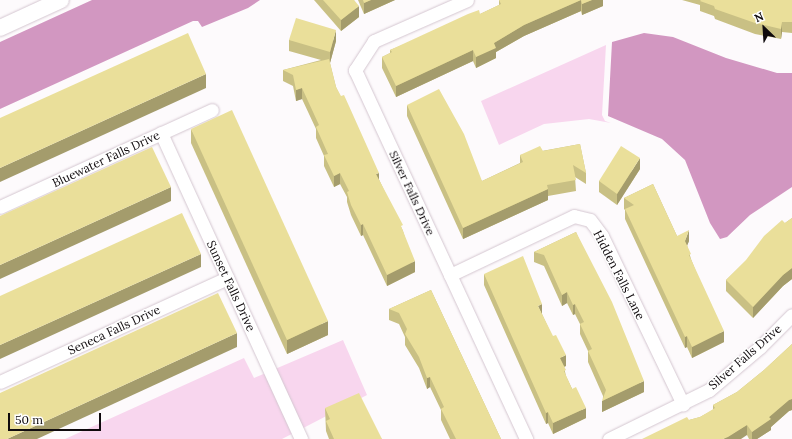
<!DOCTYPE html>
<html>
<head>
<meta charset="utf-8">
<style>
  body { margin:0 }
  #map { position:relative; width:792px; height:439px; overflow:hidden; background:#fdfafc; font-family:Lora,serif }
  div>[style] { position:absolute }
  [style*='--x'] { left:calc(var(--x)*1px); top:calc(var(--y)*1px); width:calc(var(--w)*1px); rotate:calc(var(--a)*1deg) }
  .green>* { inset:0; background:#f8d6ee }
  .water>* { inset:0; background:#d297c1 }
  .roads { filter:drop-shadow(0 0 1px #d4c6d0) drop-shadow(0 0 1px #d4c6d0) }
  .minor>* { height:13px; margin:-6.5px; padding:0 6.5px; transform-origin:6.5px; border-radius:6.5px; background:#fff }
  .tertiary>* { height:16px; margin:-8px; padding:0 8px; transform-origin:8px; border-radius:8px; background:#fff }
  .wall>* { inset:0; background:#c9c084 }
  .shaded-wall>* { inset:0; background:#a49c6c }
  .building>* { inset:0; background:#eadf9a }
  span { translate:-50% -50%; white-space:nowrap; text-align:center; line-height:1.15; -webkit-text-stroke:3px #fff; paint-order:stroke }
  .street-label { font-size:12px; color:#0f0a0d }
  .north { position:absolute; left:744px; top:8px; width:40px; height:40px; -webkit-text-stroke:3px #fff; paint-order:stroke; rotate:335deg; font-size:11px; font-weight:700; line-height:16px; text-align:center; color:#0f0a0d }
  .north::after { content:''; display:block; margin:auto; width:14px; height:18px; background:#0f0a0d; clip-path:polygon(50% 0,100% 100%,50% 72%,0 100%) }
  .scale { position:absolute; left:8px; top:413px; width:93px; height:18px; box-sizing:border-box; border:2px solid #0f0a0d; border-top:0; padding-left:5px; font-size:12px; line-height:14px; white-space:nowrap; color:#0f0a0d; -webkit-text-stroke:3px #fff; paint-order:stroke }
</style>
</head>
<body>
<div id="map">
  <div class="green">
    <i style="clip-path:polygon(606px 45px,602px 115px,605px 121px,611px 123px,589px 119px,544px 124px,499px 145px,481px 101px)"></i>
    <i style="clip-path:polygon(343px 340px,367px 395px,282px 439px,65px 439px,244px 358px,254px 378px)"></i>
  </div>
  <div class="water">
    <i style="clip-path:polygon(92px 0,260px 0,248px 8px,202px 27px,198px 21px,193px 21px,0 109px,0 42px)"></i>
    <i style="clip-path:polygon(644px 33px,673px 37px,726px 58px,777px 73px,792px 73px,792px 187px,750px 215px,727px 237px,720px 239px,710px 223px,685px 160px,662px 139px,608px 116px,612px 42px)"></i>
  </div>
  <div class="roads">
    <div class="minor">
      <i style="--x:467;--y:0;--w:102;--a:156.2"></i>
      <i style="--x:374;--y:41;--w:35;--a:123"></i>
      <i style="--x:355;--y:70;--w:407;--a:65.1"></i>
      <i style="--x:161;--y:133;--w:337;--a:65.4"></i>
      <i style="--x:0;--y:207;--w:233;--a:-24.6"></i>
      <i style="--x:450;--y:275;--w:137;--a:-25.4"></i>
      <i style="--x:574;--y:216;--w:16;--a:14"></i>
      <i style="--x:590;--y:220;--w:20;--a:53"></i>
      <i style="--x:602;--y:236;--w:187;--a:64.3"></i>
      <i style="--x:0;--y:382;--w:250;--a:-24.6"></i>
      <i style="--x:609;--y:439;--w:111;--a:-26.1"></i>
      <i style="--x:709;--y:390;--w:67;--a:-40.1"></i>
      <i style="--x:760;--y:347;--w:45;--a:-45"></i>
    </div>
    <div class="tertiary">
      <i style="--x:0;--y:28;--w:67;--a:-24.7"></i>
    </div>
  </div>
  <div class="wall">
    <i style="clip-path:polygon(314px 0,354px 0,359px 17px,341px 31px)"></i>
    <i style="clip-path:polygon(358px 0,395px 0,364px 14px)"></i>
    <i style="clip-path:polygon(499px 0,603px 0,603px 6px,582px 15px,581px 11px,524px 36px,496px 52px,496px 58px,476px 68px,473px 61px,396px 97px,382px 68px,382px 57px,390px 53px,390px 50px,480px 14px,499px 5px)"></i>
    <i style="clip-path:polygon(682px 0,792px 0,792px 33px,782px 32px,781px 39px,755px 34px,715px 19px,714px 16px,700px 11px,700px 5px)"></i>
    <i style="clip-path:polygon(289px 40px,336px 41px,330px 63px,336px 87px,403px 231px,415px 272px,387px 286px,363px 235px,361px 236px,351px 215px,347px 202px,347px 197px,340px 184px,334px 187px,324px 166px,324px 156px,316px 138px,316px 129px,302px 99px,296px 101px,293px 86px,283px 81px,283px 70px,321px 60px,289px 51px)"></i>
    <i style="clip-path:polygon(407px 105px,482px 181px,520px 163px,520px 155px,580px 144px,586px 173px,586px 184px,575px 177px,576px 191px,548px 196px,548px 200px,463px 239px,407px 116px)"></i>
    <i style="clip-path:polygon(191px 129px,328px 335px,287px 354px,191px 143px)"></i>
    <i style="clip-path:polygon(640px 169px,617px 205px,599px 192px,599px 181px)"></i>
    <i style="clip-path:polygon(653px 184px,677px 236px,689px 241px,687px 245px,691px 259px,724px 342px,692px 358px,687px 347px,685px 348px,625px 219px,625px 210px,624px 209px,624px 198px)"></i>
    <i style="clip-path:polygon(792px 218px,792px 279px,783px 286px,753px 318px,726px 291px,726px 280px,785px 223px)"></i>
    <i style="clip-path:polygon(576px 232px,644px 392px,602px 412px,603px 396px,588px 362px,588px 351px,580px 334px,580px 324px,575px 314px,573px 315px,567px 303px,562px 306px,544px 266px,534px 262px,534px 252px)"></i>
    <i style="clip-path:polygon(484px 274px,542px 314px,566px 366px,564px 367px,566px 376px,586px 418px,553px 434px,548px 423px,546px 424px,484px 285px)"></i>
    <i style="clip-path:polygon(431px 290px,501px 439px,450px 439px,441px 420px,441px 410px,430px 387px,427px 389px,419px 368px,405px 345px,405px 337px,399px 324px,389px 320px,389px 309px)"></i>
    <i style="clip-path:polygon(792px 344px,792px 410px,789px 411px,771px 427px,771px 430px,757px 439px,749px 439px,747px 435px,689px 420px,700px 417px,713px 410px,713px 405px,737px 392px,764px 370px)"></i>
    <i style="clip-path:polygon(325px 408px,382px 439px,329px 439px,326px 431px)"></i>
  </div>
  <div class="shaded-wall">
    <i style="clip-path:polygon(371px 0,395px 0,364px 14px,364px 3px)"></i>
    <i style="clip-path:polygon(581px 0,581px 11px,524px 36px,496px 52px,496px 58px,476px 68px,476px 57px,494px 43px,524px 25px)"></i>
    <i style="clip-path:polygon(592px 0,603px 0,603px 6px,582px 15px,582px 4px)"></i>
    <i style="clip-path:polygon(359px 6px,359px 17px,341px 31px,341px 20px)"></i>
    <i style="clip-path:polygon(782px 22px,782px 32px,781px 39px,781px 29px)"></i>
    <i style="clip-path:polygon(336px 30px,336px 41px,330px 63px,330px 52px)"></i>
    <i style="clip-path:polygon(473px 50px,473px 61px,396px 97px,396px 86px)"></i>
    <i style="clip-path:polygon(206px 74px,206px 88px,0 182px,0 168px)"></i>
    <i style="clip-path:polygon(302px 88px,302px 99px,296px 101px,296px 90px)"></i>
    <i style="clip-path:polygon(640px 158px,640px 169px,617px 205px,617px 194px)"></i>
    <i style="clip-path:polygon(340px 173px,340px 184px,334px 187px,334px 176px)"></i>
    <i style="clip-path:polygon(379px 173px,379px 184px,376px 174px)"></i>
    <i style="clip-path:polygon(171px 187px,171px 201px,0 279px,0 265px)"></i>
    <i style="clip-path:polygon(548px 189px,548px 200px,463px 239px,463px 228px)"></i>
    <i style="clip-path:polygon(363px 224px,363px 235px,361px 236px,361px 225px)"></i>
    <i style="clip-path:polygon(689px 230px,689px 241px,685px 251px,685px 241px)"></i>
    <i style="clip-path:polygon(201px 254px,201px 267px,0 359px,0 345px)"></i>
    <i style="clip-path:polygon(415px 261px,415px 272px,387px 286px,387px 275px)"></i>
    <i style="clip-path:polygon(792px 268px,792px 279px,783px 286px,753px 318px,753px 307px,783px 275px)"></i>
    <i style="clip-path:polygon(567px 292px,567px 303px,562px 306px,562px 295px)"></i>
    <i style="clip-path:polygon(542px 304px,542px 315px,538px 306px)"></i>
    <i style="clip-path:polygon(575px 304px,575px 314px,573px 315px,573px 305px)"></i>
    <i style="clip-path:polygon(328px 321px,328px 335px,287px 354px,287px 340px)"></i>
    <i style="clip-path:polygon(724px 331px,724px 342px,692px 358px,692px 347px)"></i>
    <i style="clip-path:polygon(237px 333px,237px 347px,37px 439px,7px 439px)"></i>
    <i style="clip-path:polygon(687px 336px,687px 347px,685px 348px,685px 337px)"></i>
    <i style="clip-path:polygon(566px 355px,566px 366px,560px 368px,560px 358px)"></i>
    <i style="clip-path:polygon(430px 377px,430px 387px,427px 389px,427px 378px)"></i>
    <i style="clip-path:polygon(644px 381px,644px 392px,602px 412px,602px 401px)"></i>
    <i style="clip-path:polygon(792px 399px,792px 410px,789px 411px,771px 427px,771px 430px,757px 439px,752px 439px,752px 432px,789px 400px)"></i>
    <i style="clip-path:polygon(586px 408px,586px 418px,553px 434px,553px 423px)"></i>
    <i style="clip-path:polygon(548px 412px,548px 423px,546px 424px,546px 413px)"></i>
    <i style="clip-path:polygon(747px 425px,747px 435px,741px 439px,723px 439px)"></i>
  </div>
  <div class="building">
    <i style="clip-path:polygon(323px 0,354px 0,359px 6px,341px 20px)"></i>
    <i style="clip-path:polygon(363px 0,371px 0,364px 3px)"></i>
    <i style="clip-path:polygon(499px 0,592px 0,582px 4px,581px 0,524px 25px,494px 43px,496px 48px,476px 57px,473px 50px,396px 86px,382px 57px,392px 52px,390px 50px,468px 14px,479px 10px,480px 14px,501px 4px)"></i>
    <i style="clip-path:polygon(701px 0,792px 0,792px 22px,782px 22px,781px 29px,755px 23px,715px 9px,714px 6px,700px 1px)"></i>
    <i style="clip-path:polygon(296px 18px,336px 30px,330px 52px,289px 40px)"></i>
    <i style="clip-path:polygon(188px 33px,206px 74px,0 168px,0 118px)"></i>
    <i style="clip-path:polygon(329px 59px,336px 87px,341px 96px,344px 95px,349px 106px,379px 173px,376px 174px,403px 225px,401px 226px,415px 261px,387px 275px,363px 224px,361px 225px,351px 205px,347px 192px,349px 191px,340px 173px,334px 176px,324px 155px,328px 154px,316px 127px,319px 125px,302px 88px,296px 90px,293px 75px,283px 70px)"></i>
    <i style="clip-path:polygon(439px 89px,464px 134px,482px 181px,523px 162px,520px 155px,540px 146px,543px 151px,580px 144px,586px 173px,573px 165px,576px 180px,547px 185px,548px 189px,463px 228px,407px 105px)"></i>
    <i style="clip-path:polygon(232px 110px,328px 321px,287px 340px,191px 129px)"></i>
    <i style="clip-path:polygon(621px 146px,640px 158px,617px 194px,599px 181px)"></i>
    <i style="clip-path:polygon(152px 147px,171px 187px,0 265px,0 216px)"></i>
    <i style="clip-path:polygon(653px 184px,677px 236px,689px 230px,685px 241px,691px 254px,689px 255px,724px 331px,692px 347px,687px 336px,685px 337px,625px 209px,634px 205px,624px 198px)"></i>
    <i style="clip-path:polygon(182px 213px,201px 254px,0 345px,0 296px)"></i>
    <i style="clip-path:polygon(792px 218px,792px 268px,783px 275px,753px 307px,726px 280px,746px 260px,764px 236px,782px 220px,785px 223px)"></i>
    <i style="clip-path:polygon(576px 232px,612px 302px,644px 381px,602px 401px,606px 390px,588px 351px,592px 349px,580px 324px,584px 322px,575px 304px,573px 305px,567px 292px,562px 295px,544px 255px,534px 252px)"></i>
    <i style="clip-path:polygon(523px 256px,542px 304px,538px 306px,553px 336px,556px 335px,566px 355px,560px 358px,566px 370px,564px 371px,572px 389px,576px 387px,586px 408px,553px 423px,548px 412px,546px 413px,484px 274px)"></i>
    <i style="clip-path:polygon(431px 290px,501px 439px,456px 439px,441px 409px,444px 407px,430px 377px,427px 378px,419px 357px,405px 334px,407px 329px,399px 313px,389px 309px)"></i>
    <i style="clip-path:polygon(218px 293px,237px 333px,7px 439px,0 439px,0 393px)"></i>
    <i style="clip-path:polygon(792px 344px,792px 399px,789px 400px,769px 417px,771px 419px,752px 432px,747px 425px,728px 437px,723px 439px,642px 439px,687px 417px,689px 420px,700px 417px,715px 408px,713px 405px,737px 392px,764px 370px)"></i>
    <i style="clip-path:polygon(359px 393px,382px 439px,334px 439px,326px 421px,330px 419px,325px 408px)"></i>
  </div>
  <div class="street-label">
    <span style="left:106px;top:159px;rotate:-25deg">Bluewater Falls Drive</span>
    <span style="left:412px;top:193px;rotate:65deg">Silver Falls Drive</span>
    <span style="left:619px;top:275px;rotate:63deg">Hidden Falls Lane</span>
    <span style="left:231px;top:286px;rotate:65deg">Sunset Falls Drive</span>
    <span style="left:114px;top:330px;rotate:-25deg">Seneca Falls Drive</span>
    <span style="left:745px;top:357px;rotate:-41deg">Silver Falls Drive</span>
  </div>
  <div class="north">N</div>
  <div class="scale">50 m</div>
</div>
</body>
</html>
